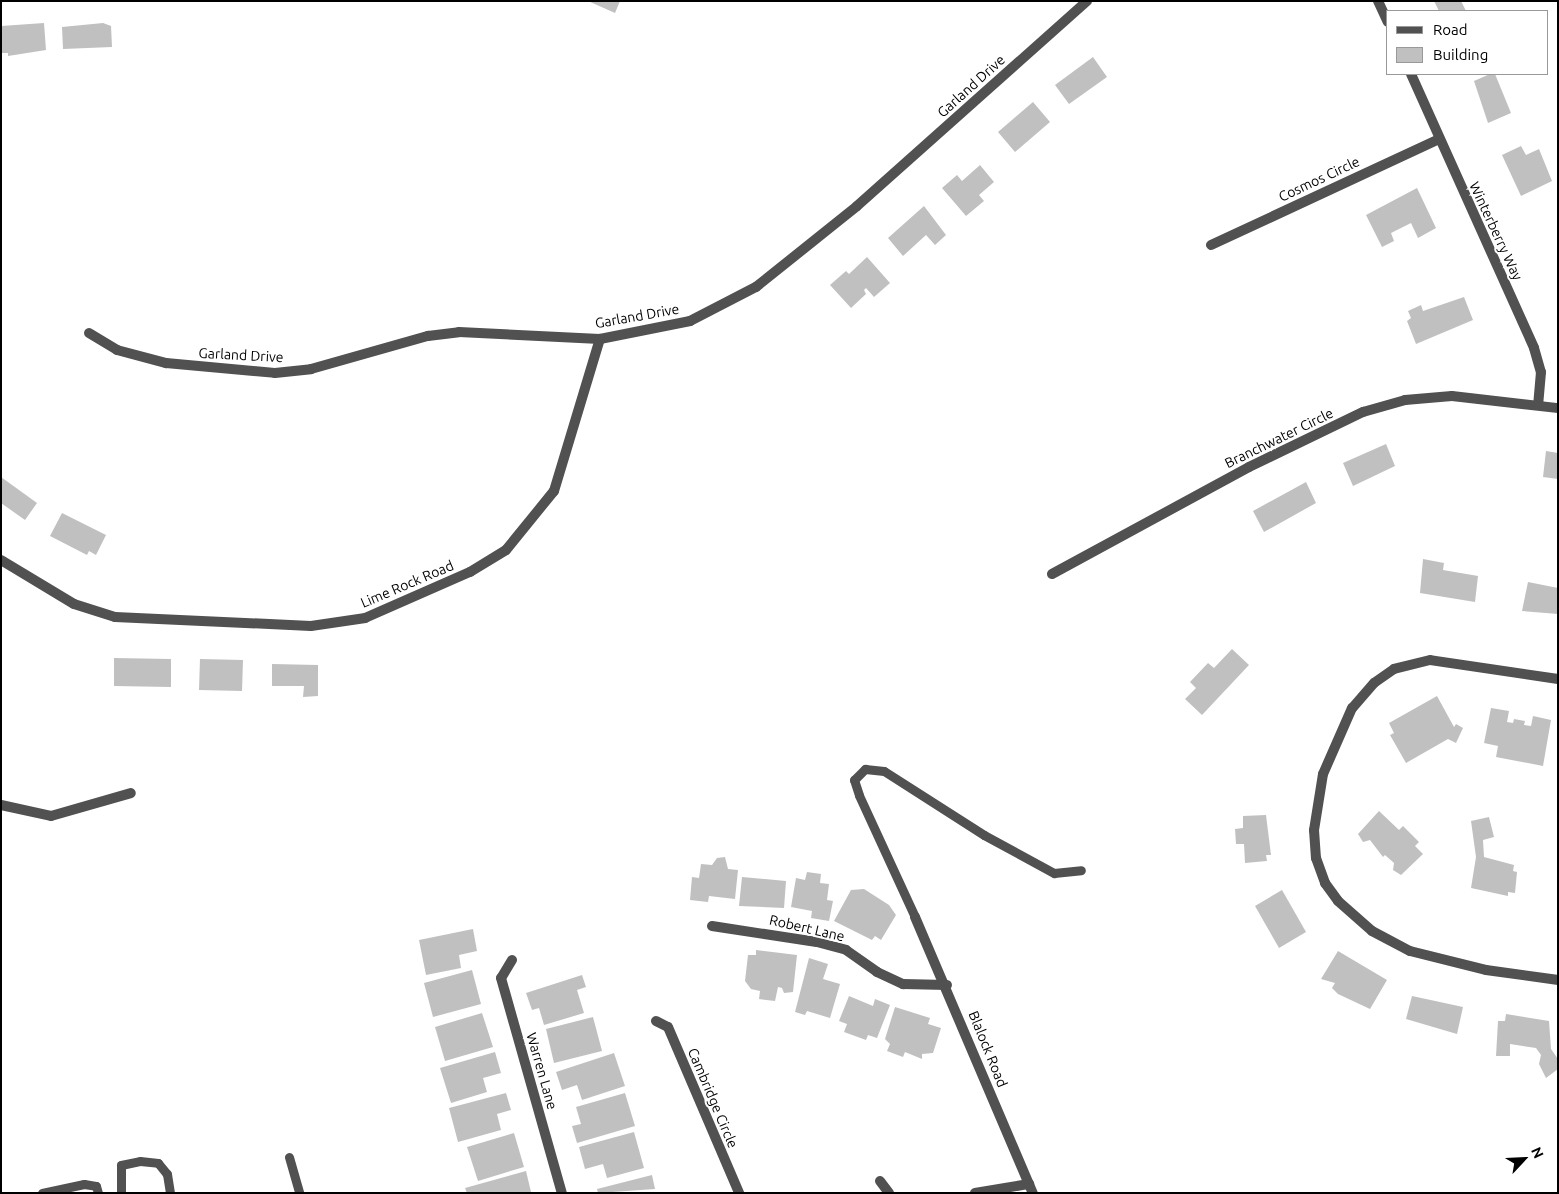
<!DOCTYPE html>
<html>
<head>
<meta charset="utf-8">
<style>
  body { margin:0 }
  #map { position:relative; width:1559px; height:1194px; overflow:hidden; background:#fff; font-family:Ubuntu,sans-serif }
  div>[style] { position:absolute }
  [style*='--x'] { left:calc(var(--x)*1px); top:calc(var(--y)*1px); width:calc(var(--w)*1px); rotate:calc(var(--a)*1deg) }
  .building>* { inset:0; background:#c0c0c0 }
  .service>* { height:9px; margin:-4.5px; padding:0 4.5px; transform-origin:4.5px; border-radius:4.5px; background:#515151 }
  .minor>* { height:10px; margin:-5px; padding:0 5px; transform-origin:5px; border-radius:5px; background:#515151 }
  span { translate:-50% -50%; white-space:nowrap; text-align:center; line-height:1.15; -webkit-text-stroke:4px #fff; paint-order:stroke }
  .street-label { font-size:14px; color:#000 }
  .frame { position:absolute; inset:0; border:2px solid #000; pointer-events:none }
  .legend { position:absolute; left:1386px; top:10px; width:162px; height:65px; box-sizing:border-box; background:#fff; border:1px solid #999; margin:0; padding:6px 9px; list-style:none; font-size:15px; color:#000 }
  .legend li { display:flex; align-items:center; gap:10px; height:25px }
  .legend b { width:25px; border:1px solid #999 }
  .north { position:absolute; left:1499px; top:1134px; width:50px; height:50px; -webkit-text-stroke:4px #fff; paint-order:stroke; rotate:65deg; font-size:14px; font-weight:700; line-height:20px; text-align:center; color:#000 }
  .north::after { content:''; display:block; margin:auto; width:18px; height:22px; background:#000; clip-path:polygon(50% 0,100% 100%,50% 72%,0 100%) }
</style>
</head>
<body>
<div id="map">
  <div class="building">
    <i style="clip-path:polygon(588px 1px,620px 1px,615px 13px)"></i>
    <i style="clip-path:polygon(1434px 1px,1461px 1px,1466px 11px,1439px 11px)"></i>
    <i style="clip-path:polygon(44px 23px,46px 50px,8px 56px,8px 53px,1px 53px,1px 26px)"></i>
    <i style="clip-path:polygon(103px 23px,111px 26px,112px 47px,63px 49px,62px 27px)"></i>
    <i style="clip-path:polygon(1093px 57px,1107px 77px,1069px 104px,1055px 85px)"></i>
    <i style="clip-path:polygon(1490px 74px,1495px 74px,1511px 113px,1488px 123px,1474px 81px)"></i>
    <i style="clip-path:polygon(1033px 102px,1050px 122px,1015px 152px,998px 132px)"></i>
    <i style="clip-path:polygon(1521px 146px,1526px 155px,1539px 149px,1552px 181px,1521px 196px,1502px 155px)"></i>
    <i style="clip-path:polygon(980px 165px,994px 182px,979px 195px,984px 201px,966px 216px,942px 188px,957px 175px,962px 181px)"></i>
    <i style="clip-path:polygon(1417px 188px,1436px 228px,1418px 238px,1411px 223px,1391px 233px,1394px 241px,1382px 247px,1366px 215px)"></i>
    <i style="clip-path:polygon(924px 206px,946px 235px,935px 245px,926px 235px,903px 256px,888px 238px)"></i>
    <i style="clip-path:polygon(867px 257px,890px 283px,874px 297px,866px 288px,864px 290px,866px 294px,851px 308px,830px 285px,846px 271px,849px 274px)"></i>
    <i style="clip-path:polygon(1464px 297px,1473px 320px,1416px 344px,1407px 321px,1411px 318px,1408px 311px,1421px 305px,1423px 311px)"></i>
    <i style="clip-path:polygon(1386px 444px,1395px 466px,1353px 486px,1343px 463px)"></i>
    <i style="clip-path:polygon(1546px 451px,1558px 453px,1558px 479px,1543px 477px)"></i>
    <i style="clip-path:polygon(1px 477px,37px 503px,25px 520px,1px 503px)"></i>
    <i style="clip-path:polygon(1306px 482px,1316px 503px,1264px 532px,1253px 511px)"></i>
    <i style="clip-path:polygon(62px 513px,106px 535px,96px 555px,89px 551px,87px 555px,50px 536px)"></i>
    <i style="clip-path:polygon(1423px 559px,1444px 563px,1443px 570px,1478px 576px,1475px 602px,1420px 593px)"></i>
    <i style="clip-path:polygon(1528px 582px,1558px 588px,1558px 614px,1522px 611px)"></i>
    <i style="clip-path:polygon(1232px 649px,1249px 665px,1202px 715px,1185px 699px,1196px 688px,1190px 682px,1208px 663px,1214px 668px)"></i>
    <i style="clip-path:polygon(114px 658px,171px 659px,171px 687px,114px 686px)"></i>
    <i style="clip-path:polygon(200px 659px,243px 660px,242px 691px,199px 690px)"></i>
    <i style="clip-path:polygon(272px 664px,318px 665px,318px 696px,303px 697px,304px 686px,272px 686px)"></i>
    <i style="clip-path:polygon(1437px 696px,1454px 727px,1456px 724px,1463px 728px,1456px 743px,1448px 739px,1406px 763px,1390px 735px,1394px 733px,1389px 723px)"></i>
    <i style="clip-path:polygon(1491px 708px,1509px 711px,1507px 722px,1513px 723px,1514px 719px,1525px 721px,1524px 725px,1531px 726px,1533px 716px,1551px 720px,1543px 766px,1496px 757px,1498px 746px,1484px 743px)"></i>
    <i style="clip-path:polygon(1379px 811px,1399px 830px,1403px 826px,1419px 842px,1415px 846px,1423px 854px,1401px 875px,1393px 870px,1394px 863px,1385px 855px,1383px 857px,1370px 840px,1363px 842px,1358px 834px)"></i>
    <i style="clip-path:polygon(1266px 815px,1271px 855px,1266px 855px,1267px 861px,1245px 863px,1244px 844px,1236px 844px,1235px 829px,1243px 828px,1243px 816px)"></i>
    <i style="clip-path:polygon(1489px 817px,1494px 837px,1483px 840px,1484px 857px,1514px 865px,1513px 871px,1517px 872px,1515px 893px,1508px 892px,1508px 896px,1471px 888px,1476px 857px,1471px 821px)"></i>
    <i style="clip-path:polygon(725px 857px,728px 869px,738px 870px,735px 899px,709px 896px,708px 902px,690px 900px,692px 877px,699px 878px,701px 864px,712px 865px,717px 858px)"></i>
    <i style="clip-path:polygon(807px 872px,821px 874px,820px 883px,829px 884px,827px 900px,833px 901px,829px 921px,811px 918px,812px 911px,791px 907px,796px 878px,805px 880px)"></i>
    <i style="clip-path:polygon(742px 877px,786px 881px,784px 908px,739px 906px)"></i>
    <i style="clip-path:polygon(864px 889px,889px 905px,896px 915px,881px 940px,875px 936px,872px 940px,834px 921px,851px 890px)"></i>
    <i style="clip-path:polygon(1282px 890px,1306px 932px,1279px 948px,1255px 906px)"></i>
    <i style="clip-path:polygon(473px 929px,477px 951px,459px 955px,461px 968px,426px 975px,419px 940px)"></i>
    <i style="clip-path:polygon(756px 950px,797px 955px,793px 992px,784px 993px,782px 988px,778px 987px,775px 1001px,759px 999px,760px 991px,751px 989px,745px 981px,748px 955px,756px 955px)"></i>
    <i style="clip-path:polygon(1338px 951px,1387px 980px,1370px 1009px,1338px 994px,1332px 988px,1335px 983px,1321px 979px)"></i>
    <i style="clip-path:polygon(809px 958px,828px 964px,823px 979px,840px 984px,830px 1018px,807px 1011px,805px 1015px,795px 1012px)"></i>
    <i style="clip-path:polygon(472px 970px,481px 1004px,433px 1017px,424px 983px)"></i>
    <i style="clip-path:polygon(582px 975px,586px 987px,577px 990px,584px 1013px,544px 1025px,539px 1008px,532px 1010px,526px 993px)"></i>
    <i style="clip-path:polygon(849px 996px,873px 1006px,875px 999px,890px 1005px,877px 1038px,868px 1035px,866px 1040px,844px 1032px,847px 1024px,839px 1021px)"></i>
    <i style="clip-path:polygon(1412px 996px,1463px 1007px,1457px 1034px,1406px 1019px)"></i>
    <i style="clip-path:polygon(895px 1007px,930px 1018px,928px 1024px,941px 1028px,933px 1053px,922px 1054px,922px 1059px,905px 1052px,903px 1057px,887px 1051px,890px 1044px,885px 1039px)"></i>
    <i style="clip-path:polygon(482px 1013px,493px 1047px,445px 1061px,435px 1027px)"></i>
    <i style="clip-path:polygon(1506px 1014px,1549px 1021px,1551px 1049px,1558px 1059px,1558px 1069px,1546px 1078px,1539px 1064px,1541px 1055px,1536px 1048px,1510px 1044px,1510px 1056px,1496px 1056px,1498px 1021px,1505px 1021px)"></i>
    <i style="clip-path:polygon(593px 1017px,602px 1051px,554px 1063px,546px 1029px)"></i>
    <i style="clip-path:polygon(495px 1052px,501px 1073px,483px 1078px,487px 1092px,451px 1103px,440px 1068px)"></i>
    <i style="clip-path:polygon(614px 1053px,625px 1086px,582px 1100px,577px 1085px,562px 1090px,556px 1072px)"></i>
    <i style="clip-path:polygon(506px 1093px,511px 1110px,497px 1114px,501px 1130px,458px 1142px,449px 1108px)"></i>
    <i style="clip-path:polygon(625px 1093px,635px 1126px,577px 1143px,572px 1126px,581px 1124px,576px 1107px)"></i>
    <i style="clip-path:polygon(634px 1132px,644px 1168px,607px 1178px,603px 1164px,585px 1169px,579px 1147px)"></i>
    <i style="clip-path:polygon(514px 1133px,524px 1167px,478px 1181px,467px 1147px)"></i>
    <i style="clip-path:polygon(526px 1171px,531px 1192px,467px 1193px,465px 1188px)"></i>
    <i style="clip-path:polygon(652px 1175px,655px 1189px,598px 1193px,597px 1189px)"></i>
  </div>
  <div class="service">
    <i style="--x:915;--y:917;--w:134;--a:-114.7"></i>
    <i style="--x:859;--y:795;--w:16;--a:-108"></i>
    <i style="--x:854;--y:780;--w:16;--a:-45"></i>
    <i style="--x:865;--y:769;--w:19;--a:6"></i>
    <i style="--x:884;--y:771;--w:119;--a:32.6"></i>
    <i style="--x:984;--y:835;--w:80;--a:28.5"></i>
    <i style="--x:1054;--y:873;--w:27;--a:-6"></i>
    <i style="--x:289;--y:1157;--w:37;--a:74"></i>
    <i style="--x:42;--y:1193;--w:43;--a:-12.1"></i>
    <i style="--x:84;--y:1184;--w:12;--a:9"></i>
    <i style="--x:96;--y:1186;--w:7;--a:74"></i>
    <i style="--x:121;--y:1193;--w:28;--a:-90"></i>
    <i style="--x:121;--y:1165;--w:19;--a:-12"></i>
    <i style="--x:140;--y:1161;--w:18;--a:6"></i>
    <i style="--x:158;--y:1163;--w:14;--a:51"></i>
    <i style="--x:167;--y:1174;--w:19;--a:81"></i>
  </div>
  <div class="minor">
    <i style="--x:1378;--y:1;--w:23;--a:65"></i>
    <i style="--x:1411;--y:74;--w:300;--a:65.8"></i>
    <i style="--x:1534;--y:348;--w:25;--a:74"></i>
    <i style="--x:1541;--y:372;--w:32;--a:95"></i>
    <i style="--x:1211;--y:245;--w:251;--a:-24.9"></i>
    <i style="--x:89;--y:333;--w:33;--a:31"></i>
    <i style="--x:117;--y:350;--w:51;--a:14.9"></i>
    <i style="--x:166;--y:363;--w:109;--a:5.2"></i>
    <i style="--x:275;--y:373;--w:36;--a:-6"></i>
    <i style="--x:311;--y:369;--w:122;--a:-15.8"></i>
    <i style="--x:428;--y:336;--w:31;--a:-7"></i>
    <i style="--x:459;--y:332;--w:141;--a:2.8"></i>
    <i style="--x:600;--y:339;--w:92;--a:-11.3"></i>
    <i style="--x:690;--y:321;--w:74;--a:-27.3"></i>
    <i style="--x:756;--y:287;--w:129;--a:-38.7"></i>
    <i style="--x:857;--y:206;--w:308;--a:-41.7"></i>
    <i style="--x:1;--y:560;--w:85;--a:31.1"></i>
    <i style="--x:74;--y:604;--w:43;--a:17.6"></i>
    <i style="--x:115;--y:617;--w:196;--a:2.6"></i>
    <i style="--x:311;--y:626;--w:55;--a:-8.4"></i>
    <i style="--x:365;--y:618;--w:115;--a:-23.7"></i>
    <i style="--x:470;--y:572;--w:42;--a:-31.4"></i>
    <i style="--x:506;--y:550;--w:76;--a:-50.9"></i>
    <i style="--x:554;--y:491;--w:159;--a:-73.2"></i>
    <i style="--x:1052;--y:574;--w:224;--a:-28.5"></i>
    <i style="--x:1249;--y:467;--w:127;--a:-25.8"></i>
    <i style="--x:1363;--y:412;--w:44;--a:-15.9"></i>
    <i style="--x:1405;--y:400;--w:47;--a:-4.9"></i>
    <i style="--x:1452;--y:396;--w:107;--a:6.5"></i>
    <i style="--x:1558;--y:679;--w:129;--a:-171.6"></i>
    <i style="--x:1430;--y:660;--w:37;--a:166"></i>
    <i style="--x:1394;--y:669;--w:24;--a:145"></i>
    <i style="--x:1374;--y:683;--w:33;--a:131"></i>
    <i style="--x:1352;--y:708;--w:72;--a:113.7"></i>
    <i style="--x:1323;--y:774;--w:57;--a:99.1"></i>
    <i style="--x:1314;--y:830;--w:28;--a:86"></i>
    <i style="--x:1316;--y:858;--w:27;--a:70"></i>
    <i style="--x:1325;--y:883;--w:22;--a:54"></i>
    <i style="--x:1338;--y:901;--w:45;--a:41.4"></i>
    <i style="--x:1372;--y:931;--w:43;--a:27.8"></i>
    <i style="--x:1410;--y:951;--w:78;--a:14"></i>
    <i style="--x:1486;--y:970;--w:73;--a:7.9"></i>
    <i style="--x:1;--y:805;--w:51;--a:12.4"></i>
    <i style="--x:51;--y:816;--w:83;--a:-16"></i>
    <i style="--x:915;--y:917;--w:300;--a:66.9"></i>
    <i style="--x:712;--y:926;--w:106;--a:8.7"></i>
    <i style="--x:817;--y:942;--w:30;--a:15"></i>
    <i style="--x:846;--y:950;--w:38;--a:35"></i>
    <i style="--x:877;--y:972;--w:29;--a:25"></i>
    <i style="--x:903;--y:984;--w:44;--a:1.3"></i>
    <i style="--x:512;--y:960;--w:21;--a:121"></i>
    <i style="--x:501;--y:978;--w:223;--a:74.2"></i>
    <i style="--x:656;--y:1021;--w:13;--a:27"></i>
    <i style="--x:668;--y:1027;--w:181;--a:66.8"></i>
    <i style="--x:880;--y:1181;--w:15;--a:53"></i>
    <i style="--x:975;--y:1193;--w:55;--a:-9.5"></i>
  </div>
  <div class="street-label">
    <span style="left:971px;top:86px;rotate:-42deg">Garland Drive</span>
    <span style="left:1319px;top:179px;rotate:-25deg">Cosmos Circle</span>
    <span style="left:1496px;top:231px;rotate:65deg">Winterberry Way</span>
    <span style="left:637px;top:316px;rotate:-10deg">Garland Drive</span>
    <span style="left:241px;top:355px;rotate:3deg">Garland Drive</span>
    <span style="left:1279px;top:438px;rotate:-26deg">Branchwater Circle</span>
    <span style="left:407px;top:584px;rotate:-23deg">Lime Rock Road</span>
    <span style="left:807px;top:928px;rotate:13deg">Robert Lane</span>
    <span style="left:988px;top:1049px;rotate:68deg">Blalock Road</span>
    <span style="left:542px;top:1071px;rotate:74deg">Warren Lane</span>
    <span style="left:713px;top:1098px;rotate:67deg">Cambridge Circle</span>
  </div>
  <div class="frame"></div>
  <ul class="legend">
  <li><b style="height:6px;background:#515151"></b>Road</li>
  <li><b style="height:14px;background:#c0c0c0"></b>Building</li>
  </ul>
  <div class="north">N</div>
</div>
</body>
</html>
